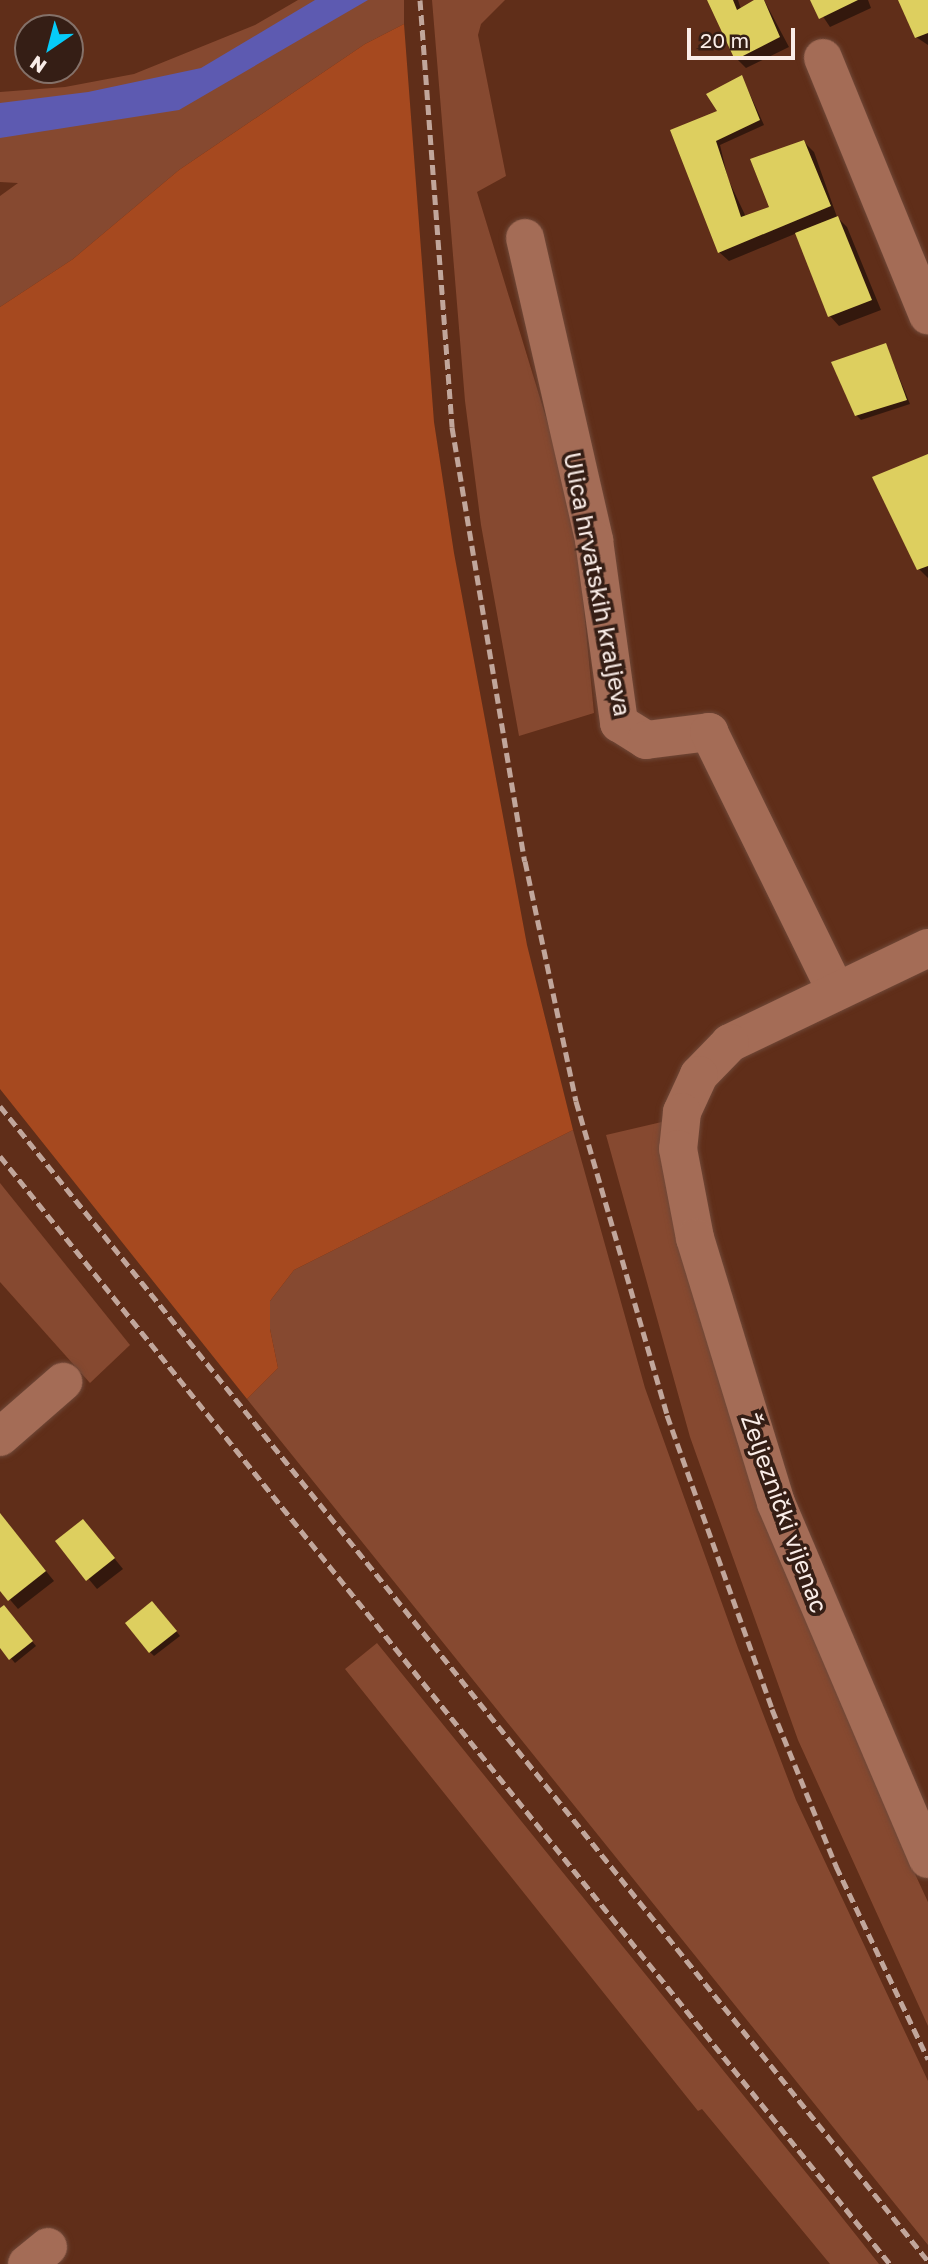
<!DOCTYPE html>
<html>
<head>
<meta charset="utf-8">
<style>
  body { margin:0 }
  #map { position:relative; width:928px; height:2264px; overflow:hidden; background:#602e19; font-family:"Golos Text",sans-serif }
  div>[style] { position:absolute }
  [style*='--x'] { left:calc(var(--x)*1px); top:calc(var(--y)*1px); width:calc(var(--w)*1px); rotate:calc(var(--a)*1deg) }
  .green>* { inset:0; background:#864930 }
  .forest>* { inset:0; background:#a6491f }
  .water>* { inset:0; background:#5d5ab1 }
  .shadow>* { inset:0; background:#0007 }
  .building>* { inset:0; background:#ddcf5f }
  .roads { filter:drop-shadow(0 0 2px #6f4838) drop-shadow(0 0 2px #6f4838) }
  .street>* { height:38px; margin:-19px; padding:0 19px; transform-origin:19px; border-radius:19px; background:#a46c56 }
  .rail>* { height:5px; margin-top:-2.5px; transform-origin:0; background:repeating-linear-gradient(90deg,#c1a69b 0 10px,transparent 0 15px) }
  span { translate:-50% -50%; white-space:nowrap; text-align:center; line-height:1.15; -webkit-text-stroke:7px #351e15; paint-order:stroke }
  .street-label { font-size:24px; color:#faede8 }
  .north { position:absolute; left:14px; top:14px; width:70px; height:70px; box-sizing:border-box; background:#351e15; border:2px solid #847169; border-radius:50%; rotate:215deg; font-size:19px; font-weight:700; line-height:28px; text-align:center; color:#faede8 }
  .north::after { content:''; display:block; margin:auto; width:24px; height:32px; background:#06cbf9; clip-path:polygon(50% 0,100% 100%,50% 72%,0 100%) }
  .scale { position:absolute; left:687px; top:28px; width:108px; height:32px; box-sizing:border-box; border:4px solid #faede8; border-top:0; padding-left:9px; font-size:21px; line-height:24px; white-space:nowrap; color:#faede8; -webkit-text-stroke:5px #351e15; paint-order:stroke }
</style>
</head>
<body>
<div id="map">
  <div class="green">
    <i style="clip-path:polygon(298px 0,404px 0,404px 24px,365px 44px,179px 170px,73px 259px,0 307px,0 196px,18px 183px,0 182px,0 92px,65px 87px,134px 74px,255px 25px)"></i>
    <i style="clip-path:polygon(432px 0,505px 0,481px 24px,478px 35px,506px 176px,477px 192px,566px 483px,578px 549px,594px 713px,519px 736px,481px 525px,465px 401px)"></i>
    <i style="clip-path:polygon(666px 1121px,910px 1863px,928px 1902px,928px 2026px,798px 1740px,690px 1437px,606px 1135px)"></i>
    <i style="clip-path:polygon(573px 1130px,645px 1388px,738px 1648px,796px 1800px,928px 2081px,928px 2245px,247px 1399px,278px 1368px,270px 1329px,270px 1301px,294px 1270px)"></i>
    <i style="clip-path:polygon(0 1183px,130px 1345px,90px 1383px,0 1282px)"></i>
    <i style="clip-path:polygon(377px 1643px,821px 2191px,879px 2264px,830px 2264px,702px 2109px,698px 2111px,345px 1669px)"></i>
  </div>
  <div class="forest">
    <i style="clip-path:polygon(404px 24px,434px 422px,454px 553px,527px 945px,573px 1130px,294px 1270px,270px 1301px,270px 1329px,278px 1368px,247px 1399px,0 1089px,0 307px,73px 259px,179px 170px,365px 44px)"></i>
  </div>
  <div class="water">
    <i style="clip-path:polygon(315px 0,368px 0,179px 110px,0 138px,0 103px,88px 92px,201px 68px)"></i>
  </div>
  <div class="shadow">
    <i style="clip-path:polygon(709px 0,738px 0,741px 9px,764px 0,789px 47px,746px 68px,737px 59px)"></i>
    <i style="clip-path:polygon(812px 0,868px 0,871px 8px,830px 27px)"></i>
    <i style="clip-path:polygon(900px 0,928px 0,928px 45px,916px 37px)"></i>
    <i style="clip-path:polygon(742px 77px,764px 125px,720px 145px,728px 179px,746px 217px,771px 208px,804px 142px,814px 152px,837px 217px,847px 227px,881px 310px,839px 326px,830px 316px,797px 233px,729px 261px,719px 252px,672px 131px,720px 112px)"></i>
    <i style="clip-path:polygon(886px 345px,910px 404px,861px 420px,856px 415px)"></i>
    <i style="clip-path:polygon(928px 456px,928px 578px,919px 569px)"></i>
    <i style="clip-path:polygon(0 1514px,54px 1581px,18px 1609px,0 1588px)"></i>
    <i style="clip-path:polygon(92px 1531px,123px 1569px,97px 1589px,57px 1541px)"></i>
    <i style="clip-path:polygon(157px 1607px,180px 1636px,154px 1656px,150px 1652px)"></i>
    <i style="clip-path:polygon(0 1611px,8px 1612px,36px 1646px,15px 1663px,0 1646px)"></i>
  </div>
  <div class="building">
    <i style="clip-path:polygon(707px 0,733px 0,737px 10px,754px 0,764px 0,780px 37px,735px 60px)"></i>
    <i style="clip-path:polygon(810px 0,858px 0,819px 19px)"></i>
    <i style="clip-path:polygon(898px 0,928px 0,928px 33px,915px 38px)"></i>
    <i style="clip-path:polygon(742px 75px,760px 120px,716px 141px,741px 217px,769px 207px,750px 159px,804px 140px,831px 206px,718px 253px,670px 130px,717px 111px,706px 94px)"></i>
    <i style="clip-path:polygon(838px 216px,872px 300px,828px 317px,795px 233px)"></i>
    <i style="clip-path:polygon(886px 343px,907px 400px,855px 416px,831px 362px)"></i>
    <i style="clip-path:polygon(928px 454px,928px 566px,917px 570px,872px 477px)"></i>
    <i style="clip-path:polygon(0 1513px,46px 1571px,8px 1601px,0 1591px)"></i>
    <i style="clip-path:polygon(83px 1519px,115px 1558px,86px 1581px,55px 1541px)"></i>
    <i style="clip-path:polygon(152px 1601px,177px 1631px,149px 1653px,125px 1623px)"></i>
    <i style="clip-path:polygon(4px 1605px,33px 1641px,9px 1660px,0 1648px,0 1608px)"></i>
  </div>
  <div class="roads">
    <div class="street">
      <i style="--x:823;--y:58;--w:278;--a:67.8"></i>
      <i style="--x:525;--y:238;--w:310;--a:77.1"></i>
      <i style="--x:594;--y:540;--w:185;--a:82.2"></i>
      <i style="--x:619;--y:723;--w:32;--a:32"></i>
      <i style="--x:646;--y:740;--w:64;--a:-7.2"></i>
      <i style="--x:709;--y:732;--w:288;--a:63.9"></i>
      <i style="--x:928;--y:948;--w:220;--a:154.4"></i>
      <i style="--x:730;--y:1043;--w:45;--a:134.1"></i>
      <i style="--x:699;--y:1075;--w:41;--a:114.7"></i>
      <i style="--x:682;--y:1112;--w:37;--a:96"></i>
      <i style="--x:678;--y:1149;--w:91;--a:79.2"></i>
      <i style="--x:695;--y:1238;--w:277;--a:73"></i>
      <i style="--x:776;--y:1503;--w:387;--a:66.9"></i>
      <i style="--x:0;--y:1437;--w:84;--a:-41.1"></i>
      <i style="--x:27;--y:2264;--w:27;--a:-39"></i>
    </div>
  </div>
  <div class="rail">
    <i style="--x:420;--y:0;--w:428;--a:85.7"></i>
    <i style="--x:452;--y:427;--w:440;--a:80.5"></i>
    <i style="--x:525;--y:861;--w:245;--a:78"></i>
    <i style="--x:576;--y:1101;--w:327;--a:73.8"></i>
    <i style="--x:667;--y:1415;--w:312;--a:70.3"></i>
    <i style="--x:772;--y:1709;--w:170;--a:67.8"></i>
    <i style="--x:836;--y:1866;--w:214;--a:64.5"></i>
    <i style="--x:0;--y:1106;--w:1482;--a:51.22"></i>
    <i style="--x:0;--y:1156;--w:1421;--a:51.23"></i>
  </div>
  <div class="street-label">
    <span style="left:598px;top:584px;rotate:79deg">Ulica hrvatskih kraljeva</span>
    <span style="left:785px;top:1513px;rotate:70deg">Željeznički vijenac</span>
  </div>
  <div class="north">N</div>
  <div class="scale">20 m</div>
</div>
</body>
</html>
